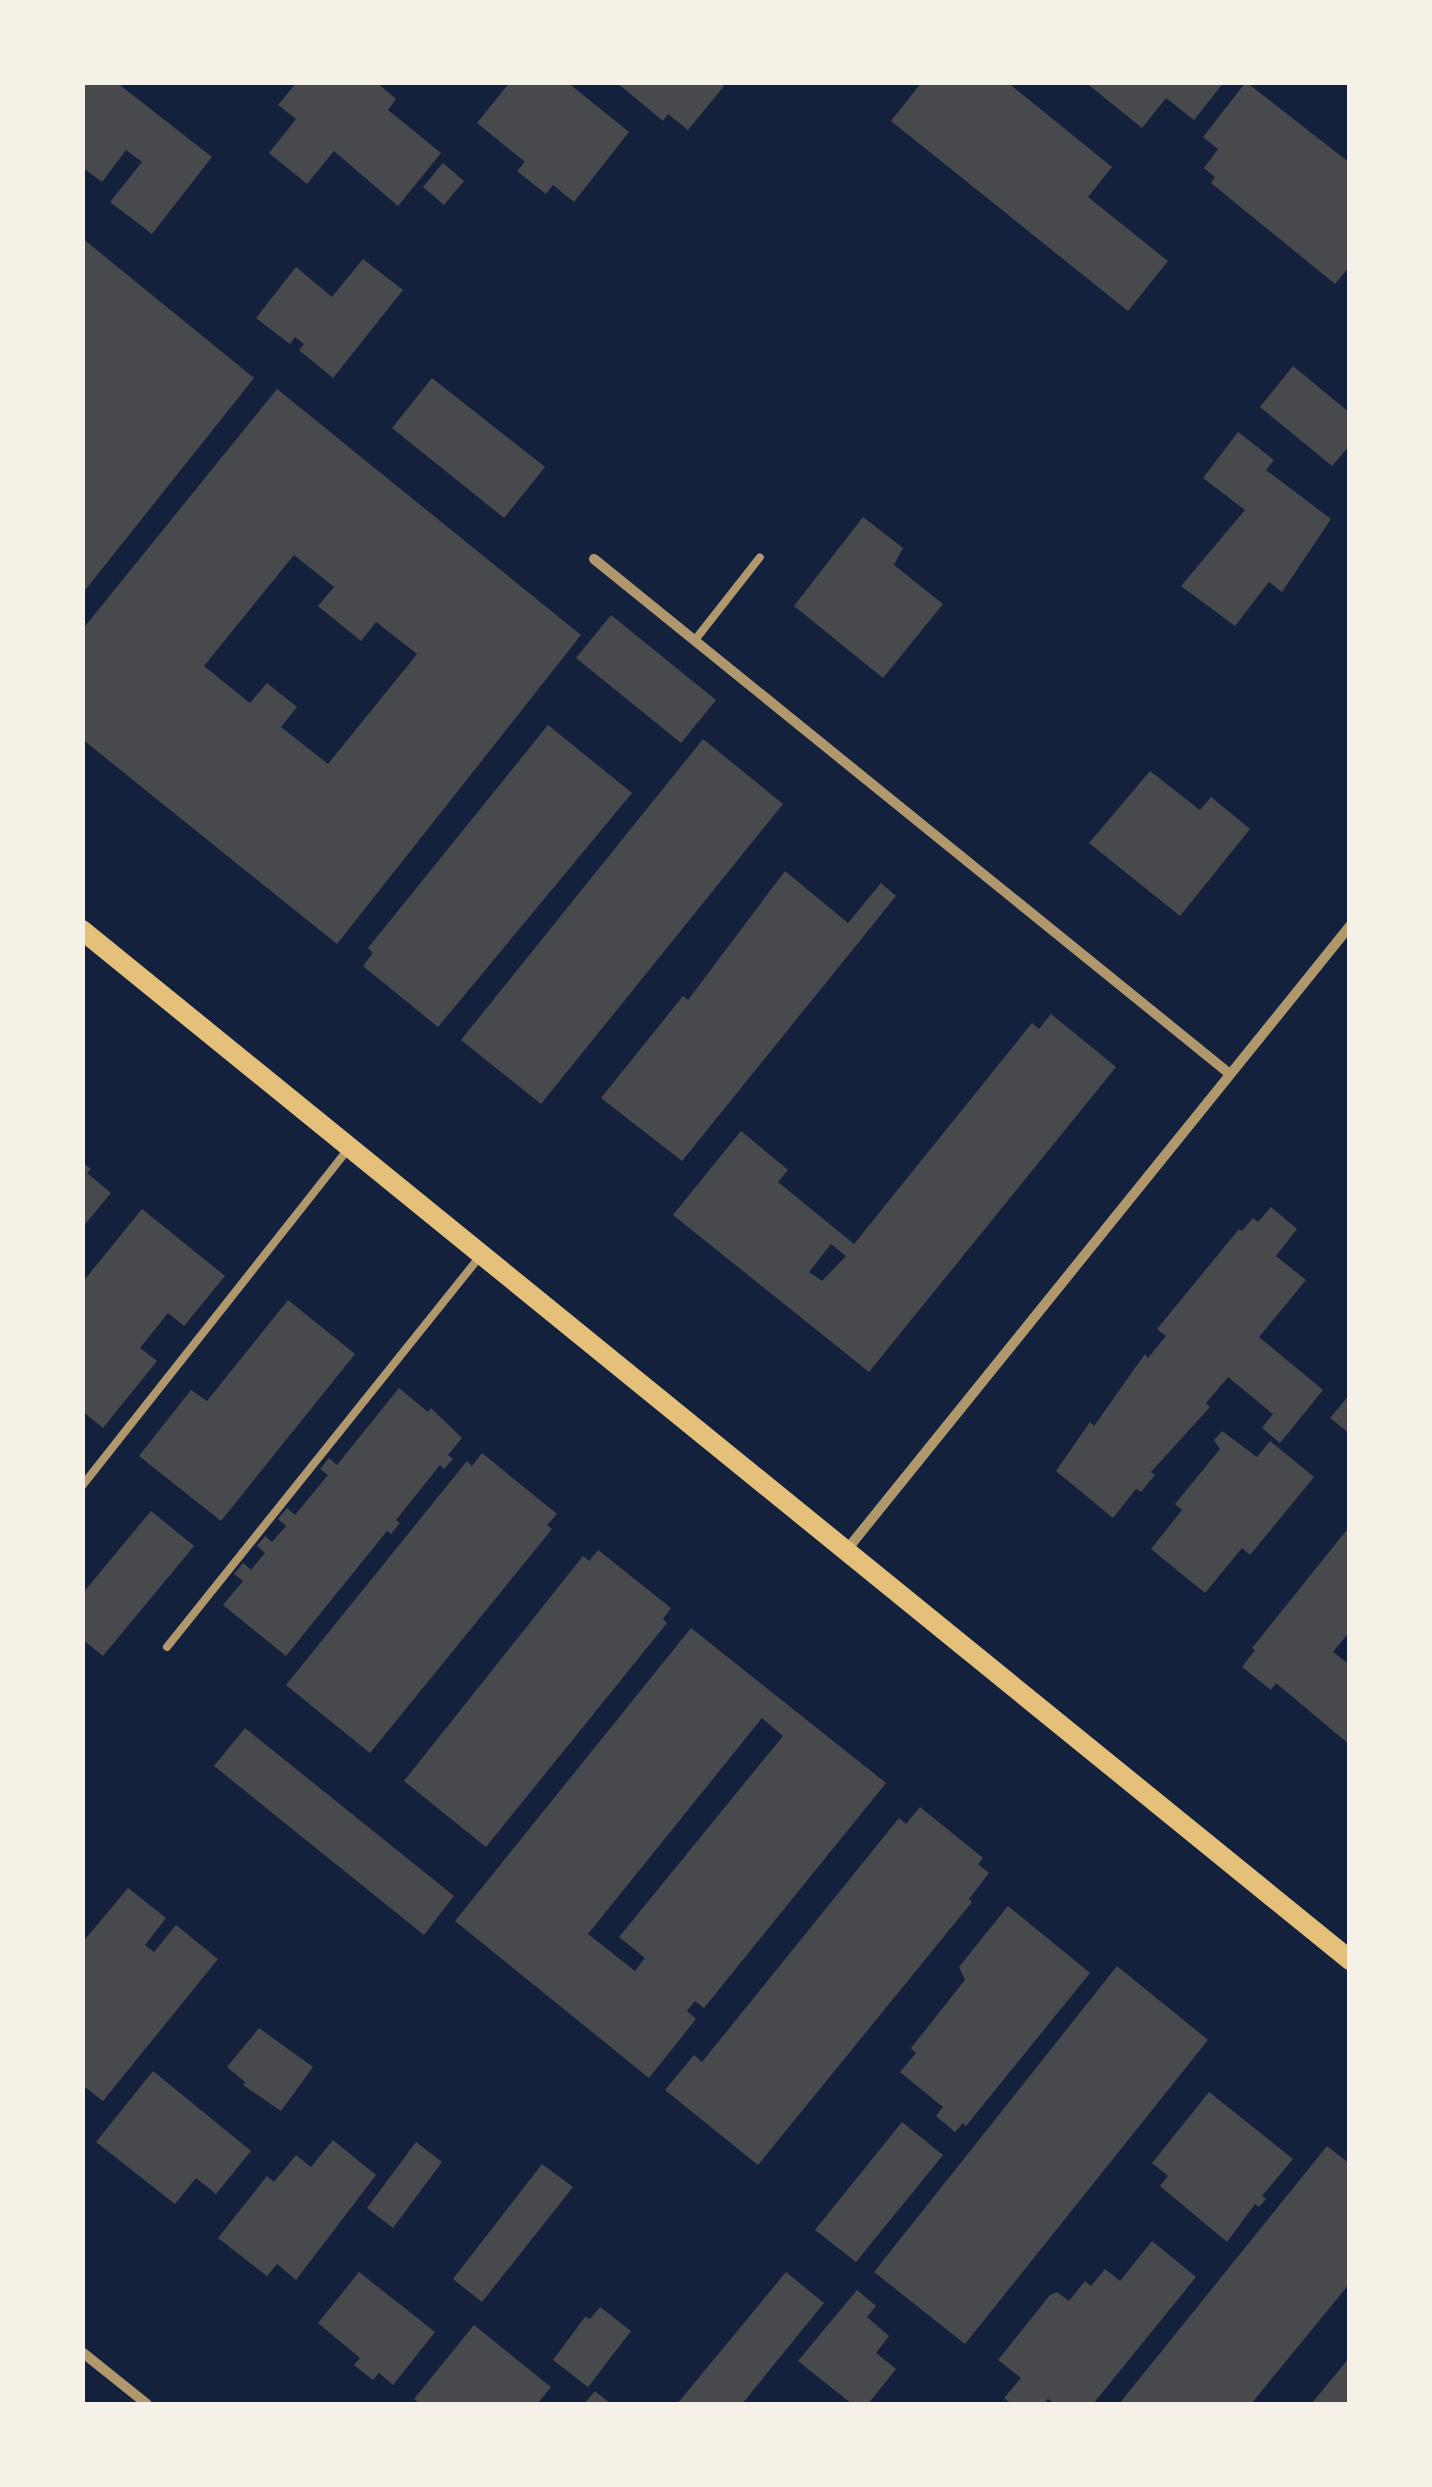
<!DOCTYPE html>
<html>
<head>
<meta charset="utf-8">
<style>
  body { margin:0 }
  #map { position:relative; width:1432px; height:2487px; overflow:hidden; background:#14213d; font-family:"Varela Round",sans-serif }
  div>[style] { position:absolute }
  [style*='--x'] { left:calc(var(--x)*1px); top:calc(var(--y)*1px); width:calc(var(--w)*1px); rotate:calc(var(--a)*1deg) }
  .building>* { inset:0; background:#48494c }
  .service>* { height:8px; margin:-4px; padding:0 4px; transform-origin:4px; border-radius:4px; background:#b1986c }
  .minor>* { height:10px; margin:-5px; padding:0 5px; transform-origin:5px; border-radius:5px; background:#b1986c }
  .secondary>* { height:20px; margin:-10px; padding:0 10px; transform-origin:10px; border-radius:10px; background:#e5c07b }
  span { translate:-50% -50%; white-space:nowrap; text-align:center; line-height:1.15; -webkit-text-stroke:8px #f6f1e7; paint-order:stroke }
  .frame { position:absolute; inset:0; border:85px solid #f6f1e7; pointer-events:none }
</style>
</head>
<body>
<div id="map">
  <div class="building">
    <i style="clip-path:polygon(82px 82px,116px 82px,212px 157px,152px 234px,110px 202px,142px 162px,126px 150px,102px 182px,82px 167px)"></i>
    <i style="clip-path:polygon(297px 82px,376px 82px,396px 99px,388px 110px,441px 153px,398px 206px,334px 151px,307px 184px,269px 153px,296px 119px,278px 105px)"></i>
    <i style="clip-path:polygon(510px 82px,567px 82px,629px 132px,574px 202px,553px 185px,546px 194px,517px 171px,525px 162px,477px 123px)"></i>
    <i style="clip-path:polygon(616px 82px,720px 82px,724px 86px,688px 130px,668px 114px,663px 121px)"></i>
    <i style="clip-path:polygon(922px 82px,1007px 82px,1112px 167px,1088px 197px,1168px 261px,1128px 311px,891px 121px)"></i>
    <i style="clip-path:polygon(1085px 82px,1224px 82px,1194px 120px,1166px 98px,1142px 128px)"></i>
    <i style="clip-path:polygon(1246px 82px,1350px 163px,1350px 266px,1335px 284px,1211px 183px,1215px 177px,1204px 168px,1218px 149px,1203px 137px)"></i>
    <i style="clip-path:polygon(443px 163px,464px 181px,444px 205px,423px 187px)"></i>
    <i style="clip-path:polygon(82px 238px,254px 378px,82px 594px)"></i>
    <i style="clip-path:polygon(363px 259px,403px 290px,333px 378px,299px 350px,304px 344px,295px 337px,290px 344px,256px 318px,296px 267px,332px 297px)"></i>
    <i style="clip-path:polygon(1293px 366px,1350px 413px,1350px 445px,1332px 466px,1260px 407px)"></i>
    <i style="clip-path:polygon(432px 378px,545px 467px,504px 518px,392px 428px)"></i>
    <i style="clip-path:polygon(evenodd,277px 389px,581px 635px,337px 944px,82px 739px,82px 630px,277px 389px,294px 555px,334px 587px,318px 606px,361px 641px,376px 622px,417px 654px,328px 764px,281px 727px,297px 707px,267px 683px,250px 703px,204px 666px,294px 555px)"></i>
    <i style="clip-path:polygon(1238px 432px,1274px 460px,1266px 470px,1331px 519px,1282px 592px,1269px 582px,1235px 626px,1181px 586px,1245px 510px,1203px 478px)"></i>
    <i style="clip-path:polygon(863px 517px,903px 548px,894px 565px,943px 604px,883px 678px,794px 606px)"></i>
    <i style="clip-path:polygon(611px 615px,716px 700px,681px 743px,576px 658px)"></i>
    <i style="clip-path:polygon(548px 725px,632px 793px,438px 1027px,363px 966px,373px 953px,368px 948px)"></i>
    <i style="clip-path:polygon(703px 739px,783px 804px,541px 1104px,461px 1040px)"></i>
    <i style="clip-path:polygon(1150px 771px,1200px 810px,1211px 797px,1250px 829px,1180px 916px,1089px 843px)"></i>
    <i style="clip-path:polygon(785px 871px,848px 923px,881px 883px,896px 896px,682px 1161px,601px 1098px,683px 996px,688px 1000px)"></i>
    <i style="clip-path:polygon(evenodd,1051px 1014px,1116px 1067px,869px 1372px,673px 1215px,741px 1131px,788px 1170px,778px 1182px,854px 1244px,1032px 1023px,1039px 1029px,1051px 1014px,831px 1244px,846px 1256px,822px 1281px,809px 1272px,831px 1244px)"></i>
    <i style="clip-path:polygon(82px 1162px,91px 1169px,87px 1173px,111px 1193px,82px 1228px)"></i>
    <i style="clip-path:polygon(1271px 1207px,1297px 1229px,1276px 1256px,1306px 1280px,1259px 1337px,1323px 1390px,1280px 1443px,1262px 1428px,1273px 1414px,1228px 1377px,1206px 1403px,1210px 1407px,1151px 1472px,1155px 1475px,1141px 1492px,1136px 1489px,1113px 1518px,1056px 1471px,1090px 1422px,1094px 1426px,1145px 1354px,1148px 1358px,1166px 1336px,1157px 1329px,1239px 1229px,1242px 1231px,1253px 1218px,1258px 1222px)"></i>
    <i style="clip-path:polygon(142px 1209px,225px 1276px,184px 1326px,168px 1313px,140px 1348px,157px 1361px,103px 1428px,82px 1411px,82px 1283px)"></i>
    <i style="clip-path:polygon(288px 1300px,355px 1354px,221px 1521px,139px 1456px,191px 1390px,207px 1401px)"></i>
    <i style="clip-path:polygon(399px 1388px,428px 1412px,431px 1408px,462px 1438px,448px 1455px,453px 1459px,444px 1469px,440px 1465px,396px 1520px,400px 1523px,391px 1534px,387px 1531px,286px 1656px,223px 1605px,243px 1581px,234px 1574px,243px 1563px,251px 1570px,265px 1553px,257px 1546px,265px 1536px,272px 1542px,286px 1526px,278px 1519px,287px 1508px,295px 1515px,328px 1475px,320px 1469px,329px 1458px,337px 1465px)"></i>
    <i style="clip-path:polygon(1350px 1394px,1350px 1434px,1330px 1418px)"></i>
    <i style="clip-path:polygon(1222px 1431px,1257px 1457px,1270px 1441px,1314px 1477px,1250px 1555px,1242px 1548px,1205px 1593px,1151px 1549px,1182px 1510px,1175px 1504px,1220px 1449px,1214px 1440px)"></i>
    <i style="clip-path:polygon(482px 1453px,557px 1514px,547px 1525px,552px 1529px,370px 1753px,286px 1685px,467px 1461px,472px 1466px)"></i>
    <i style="clip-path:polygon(151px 1511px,194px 1546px,103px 1656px,82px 1639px,82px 1594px)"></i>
    <i style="clip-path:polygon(1350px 1526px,1350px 1631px,1333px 1652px,1350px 1665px,1350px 1745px,1276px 1683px,1271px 1690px,1242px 1667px,1255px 1650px,1252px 1648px)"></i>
    <i style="clip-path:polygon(598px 1550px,671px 1608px,663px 1619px,667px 1623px,486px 1847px,404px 1781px,583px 1556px,589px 1561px)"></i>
    <i style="clip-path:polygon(evenodd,691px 1628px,886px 1783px,704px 2008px,695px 2001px,687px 2011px,696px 2019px,649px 2078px,455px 1921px,691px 1628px,762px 1718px,783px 1736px,619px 1937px,645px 1958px,635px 1971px,588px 1934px,762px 1718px)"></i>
    <i style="clip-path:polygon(245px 1728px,454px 1896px,424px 1935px,214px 1766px)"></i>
    <i style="clip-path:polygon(920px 1807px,983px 1858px,978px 1864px,989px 1873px,969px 1899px,972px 1902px,758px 2165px,665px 2090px,694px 2055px,702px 2062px,899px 1818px,906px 1824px)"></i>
    <i style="clip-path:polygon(128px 1888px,166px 1918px,145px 1945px,154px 1952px,176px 1925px,218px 1959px,103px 2101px,82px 2085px,82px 1943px)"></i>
    <i style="clip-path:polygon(1008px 1906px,1090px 1973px,966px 2126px,963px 2123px,955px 2132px,936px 2116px,943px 2107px,900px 2072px,916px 2053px,911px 2048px,965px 1980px,959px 1967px)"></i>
    <i style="clip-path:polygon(1117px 1966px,1208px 2040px,965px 2344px,874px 2272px)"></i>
    <i style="clip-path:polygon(259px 2028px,313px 2067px,281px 2111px,243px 2085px,245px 2082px,227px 2067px)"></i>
    <i style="clip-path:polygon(153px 2071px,251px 2151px,216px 2194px,196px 2178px,175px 2204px,96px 2142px)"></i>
    <i style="clip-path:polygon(1209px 2092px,1293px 2159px,1262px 2196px,1266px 2199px,1259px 2207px,1255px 2204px,1227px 2242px,1160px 2186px,1168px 2176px,1152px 2163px)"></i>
    <i style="clip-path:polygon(902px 2122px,943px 2155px,856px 2262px,815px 2230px)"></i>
    <i style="clip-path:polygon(333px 2140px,376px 2175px,296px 2280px,277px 2264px,267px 2276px,218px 2238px,267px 2176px,274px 2182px,296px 2155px,311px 2167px)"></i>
    <i style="clip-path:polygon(416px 2142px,442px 2162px,393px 2228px,367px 2208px)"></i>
    <i style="clip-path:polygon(1327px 2146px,1350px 2164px,1350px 2283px,1251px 2404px,1119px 2404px)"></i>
    <i style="clip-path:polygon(542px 2164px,573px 2187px,482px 2302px,453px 2279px)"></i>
    <i style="clip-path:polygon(1152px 2241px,1196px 2277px,1093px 2404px,1055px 2404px,1048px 2399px,1044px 2404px,1012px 2404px,1004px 2398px,1021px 2378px,998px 2360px,1050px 2295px,1057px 2292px,1069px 2301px,1085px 2281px,1091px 2286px,1105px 2269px,1120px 2281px)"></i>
    <i style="clip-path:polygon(359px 2272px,435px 2332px,393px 2385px,379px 2373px,373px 2380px,354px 2365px,360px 2358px,318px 2323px)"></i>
    <i style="clip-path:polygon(786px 2272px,824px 2303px,742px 2404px,677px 2404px)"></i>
    <i style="clip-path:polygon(857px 2290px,876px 2306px,867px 2317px,889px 2336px,876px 2353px,896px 2369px,868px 2404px,852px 2404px,798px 2361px)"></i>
    <i style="clip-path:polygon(600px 2307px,631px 2331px,588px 2387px,553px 2360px,585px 2317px,590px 2319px)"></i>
    <i style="clip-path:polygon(474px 2325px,551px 2387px,537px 2404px,420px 2404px,414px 2399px)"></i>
    <i style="clip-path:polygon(1350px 2357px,1350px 2404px,1311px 2404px)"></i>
    <i style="clip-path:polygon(595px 2391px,611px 2404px,585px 2403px)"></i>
  </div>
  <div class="service">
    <i style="--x:695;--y:640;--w:105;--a:-51.9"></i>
    <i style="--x:82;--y:1486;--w:431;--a:-51.7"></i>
    <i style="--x:167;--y:1647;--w:502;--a:-51.3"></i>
  </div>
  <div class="minor">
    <i style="--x:594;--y:559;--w:818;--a:39"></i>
    <i style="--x:845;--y:1552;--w:804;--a:-51.11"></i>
    <i style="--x:82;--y:2352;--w:83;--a:38.7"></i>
  </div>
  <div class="secondary">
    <i style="--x:82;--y:930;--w:1634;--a:39.09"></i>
  </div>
  <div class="frame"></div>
</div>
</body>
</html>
